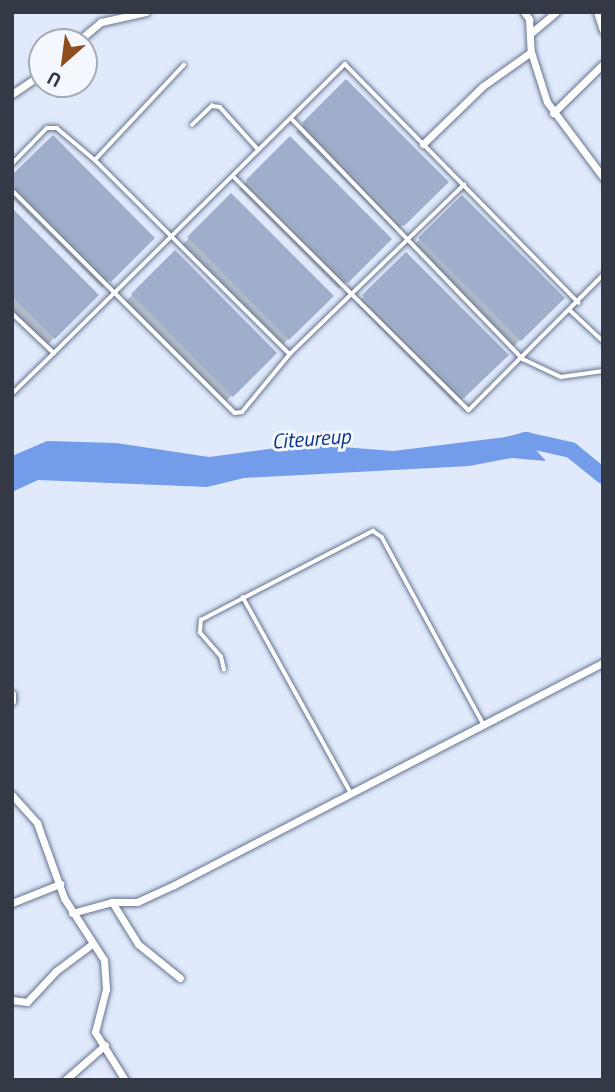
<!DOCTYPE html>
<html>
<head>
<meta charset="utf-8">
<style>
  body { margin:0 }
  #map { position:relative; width:615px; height:1092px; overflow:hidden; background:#e0eafc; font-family:"Titillium Web",sans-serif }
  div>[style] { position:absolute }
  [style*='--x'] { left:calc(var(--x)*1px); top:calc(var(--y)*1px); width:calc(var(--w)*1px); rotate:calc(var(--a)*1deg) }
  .water>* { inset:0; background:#739cea }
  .shadow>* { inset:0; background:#0003 }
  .river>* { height:16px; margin:-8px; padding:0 8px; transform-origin:8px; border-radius:8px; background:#739cea }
  .building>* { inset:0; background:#9faeca }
  .roads { filter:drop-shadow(0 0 2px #65738d) drop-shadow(0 0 2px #65738d) }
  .service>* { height:3.5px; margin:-1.75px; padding:0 1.75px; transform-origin:1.75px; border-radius:1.75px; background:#fff }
  .minor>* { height:7px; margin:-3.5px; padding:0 3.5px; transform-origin:3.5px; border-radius:3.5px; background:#fff }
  span { translate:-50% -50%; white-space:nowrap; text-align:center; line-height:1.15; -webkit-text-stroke:6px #f4f7fd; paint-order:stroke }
  .water-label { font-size:21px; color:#0c368f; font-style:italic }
  .frame { position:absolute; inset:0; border:14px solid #333945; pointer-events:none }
  .north { position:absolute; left:28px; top:28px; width:70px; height:70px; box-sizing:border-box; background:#f4f7fd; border:2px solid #a7abb3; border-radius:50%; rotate:208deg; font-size:19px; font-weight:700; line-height:28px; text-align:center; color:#333945 }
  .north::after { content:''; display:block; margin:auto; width:24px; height:32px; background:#904d1d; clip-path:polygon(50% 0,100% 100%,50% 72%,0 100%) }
</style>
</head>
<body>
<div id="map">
  <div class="water">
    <i style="clip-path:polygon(522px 435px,546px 461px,512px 458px,469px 466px,244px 478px,207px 487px,38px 480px,12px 492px,12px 456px,47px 441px,116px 443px,209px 457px,305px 444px,393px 451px)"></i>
  </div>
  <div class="shadow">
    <i style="clip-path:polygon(346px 82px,446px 182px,396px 232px,296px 132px)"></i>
    <i style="clip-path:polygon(290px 139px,390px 239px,339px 289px,239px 189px)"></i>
    <i style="clip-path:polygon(12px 178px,153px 238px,102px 288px,12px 198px)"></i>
    <i style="clip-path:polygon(231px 196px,331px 296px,281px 346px,181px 246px)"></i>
    <i style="clip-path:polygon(462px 197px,562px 298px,512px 348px,412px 247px)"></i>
    <i style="clip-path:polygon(12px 211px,97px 295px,46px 346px,12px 312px)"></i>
    <i style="clip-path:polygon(175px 253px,275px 353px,224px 403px,124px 303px)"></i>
    <i style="clip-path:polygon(406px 254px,506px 355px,456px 405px,356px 304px)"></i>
  </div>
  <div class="river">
    <i style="--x:507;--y:445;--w:20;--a:-15"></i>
    <i style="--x:526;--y:440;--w:46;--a:12.5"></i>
    <i style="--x:571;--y:450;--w:41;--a:39.1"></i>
  </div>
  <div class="building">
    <i style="clip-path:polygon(346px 79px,449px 182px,404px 226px,302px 123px)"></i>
    <i style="clip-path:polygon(53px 135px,155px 238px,111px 282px,12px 183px,12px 175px)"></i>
    <i style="clip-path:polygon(290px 136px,392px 239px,348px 283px,246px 180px)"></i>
    <i style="clip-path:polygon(231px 193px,334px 296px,289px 340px,187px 237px)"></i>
    <i style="clip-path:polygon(462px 195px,565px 298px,521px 341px,418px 238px)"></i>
    <i style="clip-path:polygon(12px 208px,99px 295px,55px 339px,12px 296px)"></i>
    <i style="clip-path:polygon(175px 250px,277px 353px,233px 397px,131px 294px)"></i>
    <i style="clip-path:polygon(406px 252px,509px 355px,464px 398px,362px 295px)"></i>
  </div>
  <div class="roads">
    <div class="service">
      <i style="--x:291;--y:118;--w:335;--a:46.1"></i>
      <i style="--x:523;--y:359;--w:42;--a:25.3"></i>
      <i style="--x:561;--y:377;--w:42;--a:-8.1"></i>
      <i style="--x:192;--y:125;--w:28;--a:-44"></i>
      <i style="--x:212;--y:106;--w:8;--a:7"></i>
      <i style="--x:220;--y:107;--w:57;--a:47.9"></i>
      <i style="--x:95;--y:160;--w:130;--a:-46.9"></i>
      <i style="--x:12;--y:164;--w:50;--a:-45.8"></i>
      <i style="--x:47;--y:128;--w:10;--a:0"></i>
      <i style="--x:57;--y:128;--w:50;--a:40.1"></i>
      <i style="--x:95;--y:160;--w:275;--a:44.9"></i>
      <i style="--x:290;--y:354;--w:243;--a:-44.2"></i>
      <i style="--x:233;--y:176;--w:332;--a:44.8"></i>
      <i style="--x:469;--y:410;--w:190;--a:-45.2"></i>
      <i style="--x:12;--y:190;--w:315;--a:45"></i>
      <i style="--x:235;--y:413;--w:7;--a:-8"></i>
      <i style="--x:242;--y:412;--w:75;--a:-50.4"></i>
      <i style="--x:571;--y:311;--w:44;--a:43.2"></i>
      <i style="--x:12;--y:313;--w:58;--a:43.6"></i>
      <i style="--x:54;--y:353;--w:410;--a:-44.8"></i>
      <i style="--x:345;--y:64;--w:334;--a:45.6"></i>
      <i style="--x:12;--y:394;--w:59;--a:-44.3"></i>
      <i style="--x:243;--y:597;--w:224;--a:61.1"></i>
      <i style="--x:224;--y:670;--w:13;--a:-103"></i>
      <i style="--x:221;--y:657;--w:32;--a:-131"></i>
      <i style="--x:200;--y:633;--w:13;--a:-86"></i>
      <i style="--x:201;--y:620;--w:194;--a:-27.4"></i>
      <i style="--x:373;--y:531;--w:11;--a:34"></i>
      <i style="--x:382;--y:537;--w:212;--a:61.5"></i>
    </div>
    <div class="minor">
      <i style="--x:524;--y:12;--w:9;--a:54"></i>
      <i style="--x:529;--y:19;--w:33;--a:87"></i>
      <i style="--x:531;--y:52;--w:52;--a:72.3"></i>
      <i style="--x:547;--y:102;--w:94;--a:53.3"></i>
      <i style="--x:597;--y:12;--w:20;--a:72"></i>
      <i style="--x:531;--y:33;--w:33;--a:-40"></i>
      <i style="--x:77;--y:42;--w:31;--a:-40"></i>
      <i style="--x:101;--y:22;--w:46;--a:-12.5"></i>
      <i style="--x:12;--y:94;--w:36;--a:-34"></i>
      <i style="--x:553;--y:113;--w:70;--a:-44.4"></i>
      <i style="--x:423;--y:144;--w:83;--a:-44"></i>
      <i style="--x:483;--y:86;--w:59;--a:-35.3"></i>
      <i style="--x:12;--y:694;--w:7;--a:90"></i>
      <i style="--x:12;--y:795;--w:38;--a:48"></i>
      <i style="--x:37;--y:823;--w:80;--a:70.2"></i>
      <i style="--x:64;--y:898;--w:74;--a:57.2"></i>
      <i style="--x:104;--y:960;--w:29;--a:86"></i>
      <i style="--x:106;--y:989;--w:44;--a:104.3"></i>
      <i style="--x:95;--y:1032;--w:57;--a:58"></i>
      <i style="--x:112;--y:902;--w:49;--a:58.2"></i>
      <i style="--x:138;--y:944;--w:54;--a:39"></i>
      <i style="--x:12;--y:903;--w:52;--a:-21.6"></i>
      <i style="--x:72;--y:913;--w:41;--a:-15.4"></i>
      <i style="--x:112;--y:902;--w:25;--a:0"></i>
      <i style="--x:137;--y:902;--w:41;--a:-24.7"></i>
      <i style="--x:174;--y:885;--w:483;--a:-27.4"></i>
      <i style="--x:12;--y:1000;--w:15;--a:8"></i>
      <i style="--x:27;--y:1002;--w:42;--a:-46.9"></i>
      <i style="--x:56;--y:971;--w:45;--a:-36.9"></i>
      <i style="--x:65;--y:1080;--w:53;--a:-41.2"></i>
    </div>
  </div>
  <div class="water-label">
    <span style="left:311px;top:438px;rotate:-4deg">Citeureup</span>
  </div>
  <div class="frame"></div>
  <div class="north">U</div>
</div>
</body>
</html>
